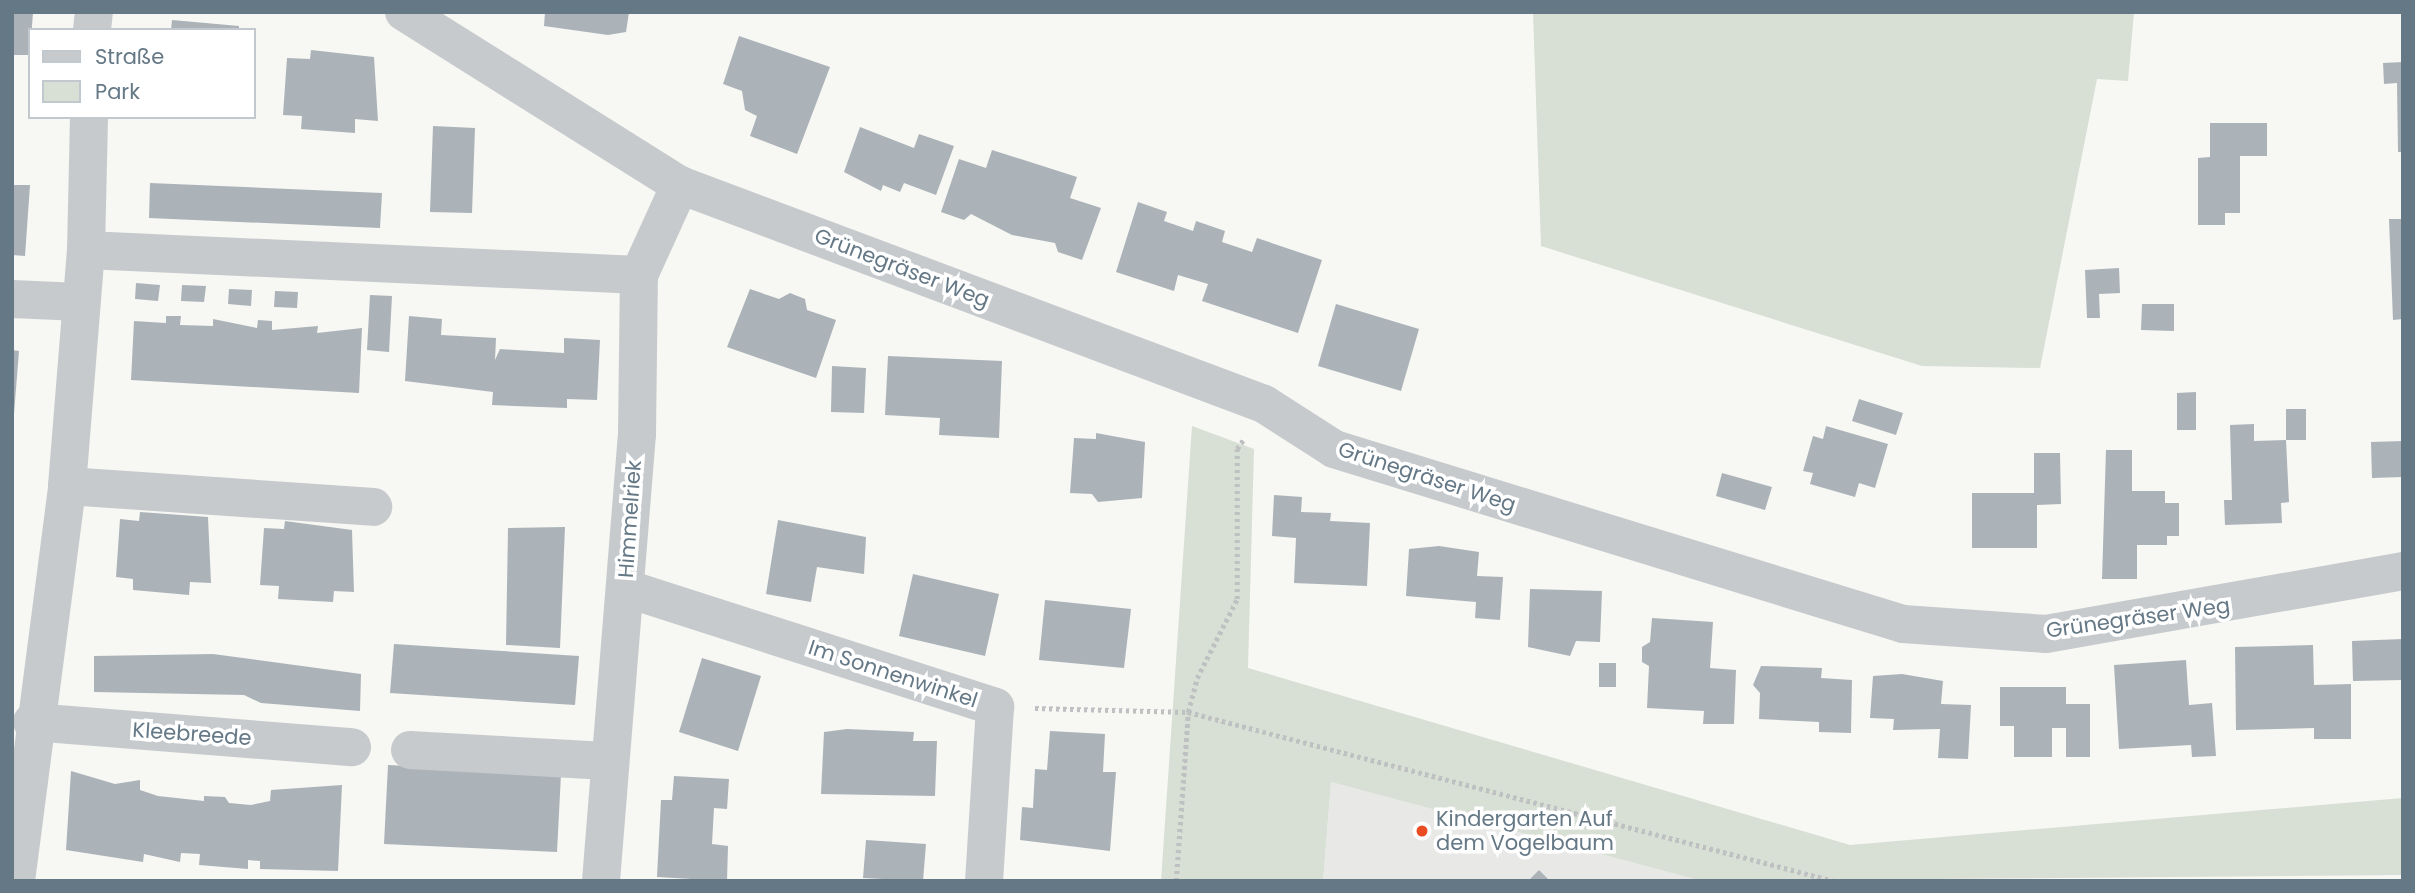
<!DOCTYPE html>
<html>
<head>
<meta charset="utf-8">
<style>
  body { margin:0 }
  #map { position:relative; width:2415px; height:893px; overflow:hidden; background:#f7f7f3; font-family:Poppins,sans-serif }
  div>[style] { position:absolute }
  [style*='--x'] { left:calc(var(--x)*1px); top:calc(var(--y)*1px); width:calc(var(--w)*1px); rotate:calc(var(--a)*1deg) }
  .built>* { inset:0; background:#e8e9e7 }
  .green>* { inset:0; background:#d8dfd4 }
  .building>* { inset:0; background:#abb3b9 }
  .path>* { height:4.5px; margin-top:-2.25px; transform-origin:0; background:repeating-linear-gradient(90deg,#bec0c2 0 3.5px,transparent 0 7px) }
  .street>* { height:38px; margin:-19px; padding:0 19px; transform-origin:19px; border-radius:19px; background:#c7cacd }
  .dots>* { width:19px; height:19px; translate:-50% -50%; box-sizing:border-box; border:4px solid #fff; border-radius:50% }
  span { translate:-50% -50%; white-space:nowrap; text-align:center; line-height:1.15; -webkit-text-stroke:7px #fff; paint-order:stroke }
  .street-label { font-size:21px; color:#657886 }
  .poi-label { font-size:21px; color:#657886 }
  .left { translate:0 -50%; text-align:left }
  .frame { position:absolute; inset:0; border:14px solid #657886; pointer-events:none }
  .legend { position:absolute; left:28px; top:28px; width:228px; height:91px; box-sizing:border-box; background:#fff; border:2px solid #c1c9cf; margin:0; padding:9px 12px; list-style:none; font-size:21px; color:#657886 }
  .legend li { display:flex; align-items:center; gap:14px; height:35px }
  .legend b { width:35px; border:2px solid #c1c9cf }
</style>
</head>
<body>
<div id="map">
  <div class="built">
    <i style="clip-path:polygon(1331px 782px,1702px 881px,1323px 881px)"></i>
  </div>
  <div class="green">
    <i style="clip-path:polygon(1533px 12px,2134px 12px,2128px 81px,2097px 79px,2040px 368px,1922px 366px,1541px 246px)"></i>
    <i style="clip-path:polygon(1192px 426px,1254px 449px,1248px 668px,1850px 845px,2403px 798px,2403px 875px,1702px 881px,1331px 782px,1323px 881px,1161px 881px)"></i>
  </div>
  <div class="building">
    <i style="clip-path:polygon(12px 12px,33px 12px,30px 55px,12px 55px)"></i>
    <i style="clip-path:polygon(545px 12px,629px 12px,626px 32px,608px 35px,544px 26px)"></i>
    <i style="clip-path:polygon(172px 20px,239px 26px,239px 30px,171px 30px)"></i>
    <i style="clip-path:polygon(739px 36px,830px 67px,797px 154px,750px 136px,757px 116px,745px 110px,742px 91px,723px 84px)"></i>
    <i style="clip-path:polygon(311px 50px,374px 57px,378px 121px,355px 119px,355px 133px,301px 129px,302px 116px,283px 115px,287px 58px,310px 59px)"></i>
    <i style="clip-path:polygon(2403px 62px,2403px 152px,2398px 152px,2397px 83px,2384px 84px,2383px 63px)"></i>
    <i style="clip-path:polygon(2210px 123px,2267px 123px,2267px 156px,2240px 156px,2240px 213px,2225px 213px,2225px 225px,2198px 225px,2198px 158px,2210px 157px)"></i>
    <i style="clip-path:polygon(433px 126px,475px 128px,472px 213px,430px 212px)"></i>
    <i style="clip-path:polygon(860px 127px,914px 148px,919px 134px,954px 146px,936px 195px,904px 183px,900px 192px,883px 185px,881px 191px,844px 172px)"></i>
    <i style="clip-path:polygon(992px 150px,1077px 177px,1070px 198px,1101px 208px,1082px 260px,1058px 252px,1055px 243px,1012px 235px,971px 214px,964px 220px,941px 212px,959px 159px,986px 168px)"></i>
    <i style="clip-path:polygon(150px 183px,382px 193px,380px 228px,149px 218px)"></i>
    <i style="clip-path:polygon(12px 185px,30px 185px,25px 256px,12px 255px)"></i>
    <i style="clip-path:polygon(1138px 202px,1167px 212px,1164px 221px,1193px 231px,1196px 221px,1225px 231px,1222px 242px,1252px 252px,1257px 238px,1322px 260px,1298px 333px,1202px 301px,1208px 284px,1178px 275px,1174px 291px,1116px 272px)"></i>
    <i style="clip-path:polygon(2389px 219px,2403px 219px,2403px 319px,2393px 320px)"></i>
    <i style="clip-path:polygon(2119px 268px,2120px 293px,2099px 294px,2100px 318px,2087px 318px,2085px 270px)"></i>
    <i style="clip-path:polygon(136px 283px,160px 285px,158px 301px,135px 299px)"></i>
    <i style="clip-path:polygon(182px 285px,206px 286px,204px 302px,181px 301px)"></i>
    <i style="clip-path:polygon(229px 289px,252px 290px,251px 306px,228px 304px)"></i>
    <i style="clip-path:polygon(750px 289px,779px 299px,790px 293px,805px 299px,807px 310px,836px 320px,816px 378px,727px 347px)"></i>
    <i style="clip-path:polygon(275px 291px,298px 292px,297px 308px,274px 307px)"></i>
    <i style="clip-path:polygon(370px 295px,392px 296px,389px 352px,367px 350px)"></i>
    <i style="clip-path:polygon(1336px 304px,1419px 329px,1401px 391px,1318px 366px)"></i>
    <i style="clip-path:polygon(2142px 304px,2174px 304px,2174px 331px,2141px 330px)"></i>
    <i style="clip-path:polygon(166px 316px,181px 316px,180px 325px,213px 326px,213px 319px,257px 328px,258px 320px,272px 321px,272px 330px,318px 326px,317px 333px,362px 328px,359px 393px,131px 380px,134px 321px,166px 323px)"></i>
    <i style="clip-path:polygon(409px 316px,442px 319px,441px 335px,496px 338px,495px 360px,500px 349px,564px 353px,564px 338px,600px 340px,597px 400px,567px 399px,567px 408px,492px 405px,493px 392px,405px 381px)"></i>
    <i style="clip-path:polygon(12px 350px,19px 351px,14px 414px,12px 414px)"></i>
    <i style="clip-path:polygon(888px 356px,1002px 361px,999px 438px,939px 435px,940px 418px,885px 415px)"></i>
    <i style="clip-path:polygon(832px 366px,866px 368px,864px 413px,831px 412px)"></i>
    <i style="clip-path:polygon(2196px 392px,2196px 430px,2177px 430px,2177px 393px)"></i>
    <i style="clip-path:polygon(1859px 399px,1903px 413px,1896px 435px,1852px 421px)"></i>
    <i style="clip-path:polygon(2286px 409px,2306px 409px,2306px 440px,2286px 440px)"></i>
    <i style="clip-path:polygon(2254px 424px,2254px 441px,2286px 440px,2289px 502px,2281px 503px,2282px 523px,2225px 525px,2224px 500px,2232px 500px,2230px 425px)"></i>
    <i style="clip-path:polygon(1826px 426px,1888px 444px,1875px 488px,1859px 483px,1855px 497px,1810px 484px,1813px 473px,1803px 471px,1813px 436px,1823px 439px)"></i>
    <i style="clip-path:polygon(1096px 433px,1145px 442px,1142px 498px,1098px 502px,1092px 494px,1070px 493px,1074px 438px,1096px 439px)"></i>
    <i style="clip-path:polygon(2403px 441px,2403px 477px,2372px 478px,2371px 442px)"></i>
    <i style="clip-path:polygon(2106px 450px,2132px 450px,2132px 491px,2165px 491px,2165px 503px,2179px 503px,2179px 536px,2167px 536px,2167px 545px,2137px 545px,2137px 579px,2102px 579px)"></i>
    <i style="clip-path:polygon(2034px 453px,2060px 453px,2061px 504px,2037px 505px,2037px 548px,1972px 548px,1972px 493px,2034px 493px)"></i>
    <i style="clip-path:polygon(1722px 473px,1772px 487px,1765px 510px,1716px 496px)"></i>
    <i style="clip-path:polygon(1274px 495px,1302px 497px,1301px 512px,1331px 513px,1330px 521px,1370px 523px,1367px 586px,1294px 583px,1296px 538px,1272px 536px)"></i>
    <i style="clip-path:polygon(140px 512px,208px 517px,211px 583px,190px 582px,189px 595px,133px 590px,133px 579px,116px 577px,120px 519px,139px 521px)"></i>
    <i style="clip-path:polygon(778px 520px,866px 537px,864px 574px,817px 567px,811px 602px,766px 594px)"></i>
    <i style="clip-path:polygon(285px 521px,352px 530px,354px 592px,334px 591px,333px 602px,278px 599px,279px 586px,260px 585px,264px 528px,284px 529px)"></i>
    <i style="clip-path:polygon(565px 527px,560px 648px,506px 645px,508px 528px)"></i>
    <i style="clip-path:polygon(1439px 546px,1479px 552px,1477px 576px,1503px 577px,1500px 620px,1475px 618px,1476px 602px,1406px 596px,1409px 549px)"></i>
    <i style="clip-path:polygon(913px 574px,999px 594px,985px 656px,899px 636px)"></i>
    <i style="clip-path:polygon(1530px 589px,1602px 591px,1600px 642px,1576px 641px,1570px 656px,1528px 647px)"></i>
    <i style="clip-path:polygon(1045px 600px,1131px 609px,1124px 668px,1039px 660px)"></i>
    <i style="clip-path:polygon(1652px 618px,1713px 622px,1710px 668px,1736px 670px,1734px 724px,1703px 724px,1704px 711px,1647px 708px,1649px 666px,1642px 662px,1642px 647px,1650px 642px)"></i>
    <i style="clip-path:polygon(2403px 639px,2403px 680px,2353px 681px,2352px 641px)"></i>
    <i style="clip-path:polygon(394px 644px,579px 656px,575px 705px,390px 693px)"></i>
    <i style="clip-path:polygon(2313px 645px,2314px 685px,2351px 684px,2351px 739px,2314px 739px,2314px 728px,2236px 730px,2235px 647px)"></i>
    <i style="clip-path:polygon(213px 654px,361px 674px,360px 711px,261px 703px,244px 695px,94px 692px,94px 656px)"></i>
    <i style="clip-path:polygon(702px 658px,761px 676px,738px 751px,679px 732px)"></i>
    <i style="clip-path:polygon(2186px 660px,2189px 705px,2212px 703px,2216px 756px,2192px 757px,2191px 745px,2119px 749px,2114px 665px)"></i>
    <i style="clip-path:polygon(1599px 663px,1616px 663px,1616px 687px,1599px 687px)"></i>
    <i style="clip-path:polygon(1761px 666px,1822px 668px,1821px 678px,1852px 680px,1851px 733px,1819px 732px,1819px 722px,1759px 719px,1760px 693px,1753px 685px)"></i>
    <i style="clip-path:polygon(1902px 674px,1943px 681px,1941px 704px,1971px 705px,1968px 759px,1938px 758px,1940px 729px,1893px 730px,1894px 719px,1870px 718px,1873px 676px)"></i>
    <i style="clip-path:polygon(2000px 687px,2066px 687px,2066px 704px,2090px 704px,2090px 757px,2066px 757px,2066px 728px,2052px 728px,2052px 757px,2014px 757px,2014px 726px,2000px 726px)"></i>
    <i style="clip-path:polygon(847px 729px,914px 732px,913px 741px,937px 741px,935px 796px,821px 794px,824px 732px)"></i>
    <i style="clip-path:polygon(1050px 731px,1105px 734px,1103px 772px,1116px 772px,1110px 851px,1020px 840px,1022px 807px,1033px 808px,1035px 769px,1047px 770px)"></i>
    <i style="clip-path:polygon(388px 765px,561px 774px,557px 852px,384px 844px)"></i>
    <i style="clip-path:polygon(71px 771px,115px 784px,140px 780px,140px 790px,158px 796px,204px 801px,204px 796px,225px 797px,229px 803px,251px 805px,270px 801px,271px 790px,342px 785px,338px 871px,260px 869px,260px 861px,248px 860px,248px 869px,199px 865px,200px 854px,181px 853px,180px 862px,144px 854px,143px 862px,66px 850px)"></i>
    <i style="clip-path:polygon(674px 776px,729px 779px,727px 809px,714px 808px,712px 844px,728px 846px,727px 881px,657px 877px,661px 800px,672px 800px)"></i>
    <i style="clip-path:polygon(866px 840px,926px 844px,923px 881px,863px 878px)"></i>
    <i style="clip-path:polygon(1539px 870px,1550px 881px,1528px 881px)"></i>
  </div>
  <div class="path">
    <i style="--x:1035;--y:708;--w:153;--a:1.5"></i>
    <i style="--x:1188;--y:712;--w:668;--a:14.66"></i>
    <i style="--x:1176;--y:881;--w:169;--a:-85.9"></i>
    <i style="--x:1188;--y:712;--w:35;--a:-75"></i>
    <i style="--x:1197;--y:678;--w:89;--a:-63.1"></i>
    <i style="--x:1237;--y:599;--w:150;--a:-90"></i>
    <i style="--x:1237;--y:449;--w:11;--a:-56"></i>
  </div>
  <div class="street">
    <i style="--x:404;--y:12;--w:326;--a:32.1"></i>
    <i style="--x:680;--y:185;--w:624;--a:20.56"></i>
    <i style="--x:1264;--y:404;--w:83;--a:32.7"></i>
    <i style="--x:1334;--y:449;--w:595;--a:17.1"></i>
    <i style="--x:1903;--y:624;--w:143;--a:4"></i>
    <i style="--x:2046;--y:634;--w:363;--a:-10"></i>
    <i style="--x:92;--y:30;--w:18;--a:-84"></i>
    <i style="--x:86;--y:250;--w:554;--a:2.59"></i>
    <i style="--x:12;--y:299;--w:68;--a:2.5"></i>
    <i style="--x:67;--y:486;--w:307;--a:3.9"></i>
    <i style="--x:625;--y:588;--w:389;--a:17.8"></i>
    <i style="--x:995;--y:707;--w:174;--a:93.6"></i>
    <i style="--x:32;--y:722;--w:321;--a:4.5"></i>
    <i style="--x:410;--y:750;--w:197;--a:3.2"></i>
    <i style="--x:16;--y:881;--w:398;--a:-82.6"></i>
    <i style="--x:67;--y:486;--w:237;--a:-85.4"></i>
    <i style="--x:86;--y:250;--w:133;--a:-88.7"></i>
    <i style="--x:601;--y:881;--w:448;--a:-85.4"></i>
    <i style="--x:637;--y:434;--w:159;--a:-89.3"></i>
    <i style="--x:639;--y:275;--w:99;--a:-65.5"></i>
  </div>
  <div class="dots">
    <i style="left:1422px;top:831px;background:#e94c21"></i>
  </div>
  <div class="street-label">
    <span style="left:902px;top:268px;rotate:21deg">Grünegräser Weg</span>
    <span style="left:1427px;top:477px;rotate:18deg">Grünegräser Weg</span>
    <span style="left:630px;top:519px;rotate:-86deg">Himmelriek</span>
    <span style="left:2138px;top:618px;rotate:-8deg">Grünegräser Weg</span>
    <span style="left:893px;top:674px;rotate:18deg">Im Sonnenwinkel</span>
    <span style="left:192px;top:734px;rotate:4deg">Kleebreede</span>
  </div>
  <div class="poi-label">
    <span class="left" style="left:1436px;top:831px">Kindergarten Auf<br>dem Vogelbaum</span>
  </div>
  <div class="frame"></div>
  <ul class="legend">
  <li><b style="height:9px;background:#c7cacd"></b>Straße</li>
  <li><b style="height:19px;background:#d8dfd4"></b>Park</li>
  </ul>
</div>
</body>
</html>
